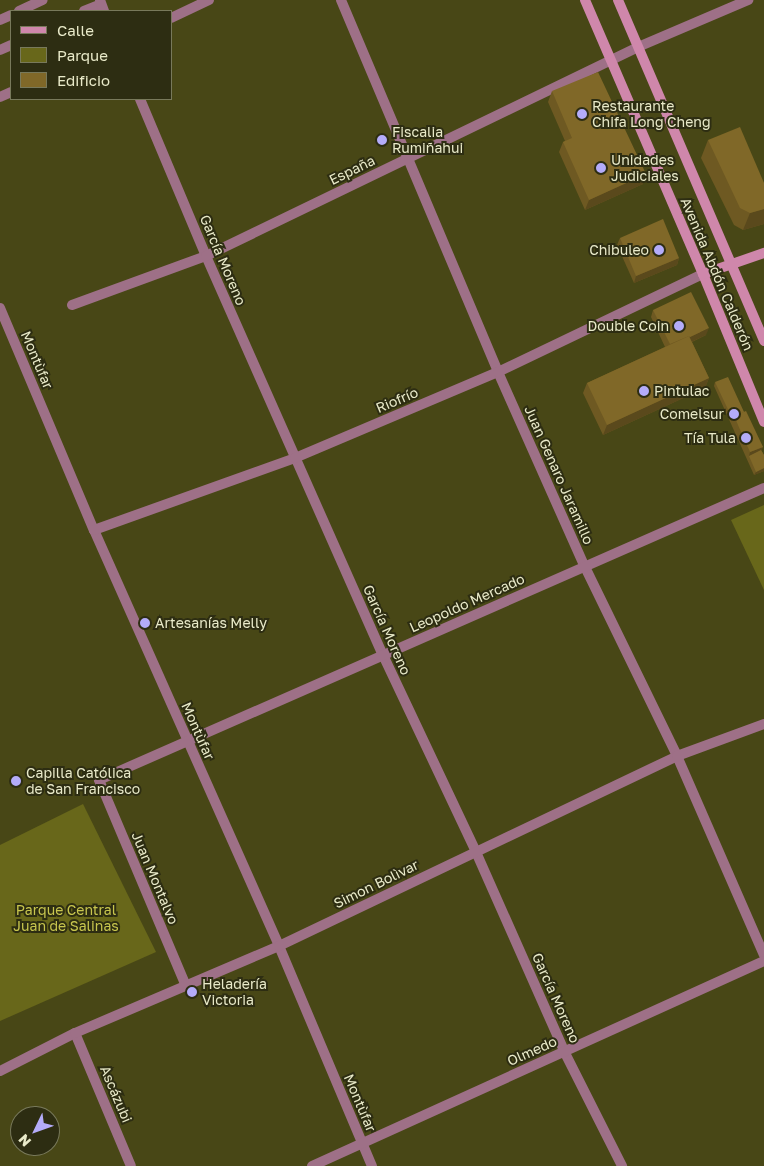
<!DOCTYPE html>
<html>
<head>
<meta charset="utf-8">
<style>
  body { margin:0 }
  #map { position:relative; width:764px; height:1166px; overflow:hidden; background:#484716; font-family:"Golos Text",sans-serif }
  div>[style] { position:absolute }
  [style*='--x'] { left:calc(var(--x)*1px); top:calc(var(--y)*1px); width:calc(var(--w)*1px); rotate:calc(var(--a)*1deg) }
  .green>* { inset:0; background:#68671a }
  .lane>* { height:10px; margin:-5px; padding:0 5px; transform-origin:5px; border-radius:5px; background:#9e7087 }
  .street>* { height:10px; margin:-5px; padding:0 5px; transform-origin:5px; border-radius:5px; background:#9e7087 }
  .secondary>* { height:10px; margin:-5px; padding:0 5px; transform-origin:5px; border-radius:5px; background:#cf87ab }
  .wall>* { inset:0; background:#6e5922 }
  .shaded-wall>* { inset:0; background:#5a491c }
  .building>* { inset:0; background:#806828 }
  .dots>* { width:14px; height:14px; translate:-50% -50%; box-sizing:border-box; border:2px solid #2d2d12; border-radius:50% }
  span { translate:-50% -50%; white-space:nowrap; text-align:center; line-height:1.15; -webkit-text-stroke:4px #2d2d12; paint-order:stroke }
  .poi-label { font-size:14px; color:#e9eac9 }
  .left { translate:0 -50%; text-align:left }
  .right { translate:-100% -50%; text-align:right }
  .street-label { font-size:14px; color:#e9eac9 }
  .park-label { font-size:14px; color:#c8c64e }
  .legend { position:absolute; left:10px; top:10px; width:162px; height:90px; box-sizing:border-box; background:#2d2d12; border:1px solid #78795b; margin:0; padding:6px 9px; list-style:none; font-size:15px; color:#e9eac9 }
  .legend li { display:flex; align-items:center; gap:10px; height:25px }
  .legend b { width:25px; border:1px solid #78795b }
  .north { position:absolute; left:10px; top:1106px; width:50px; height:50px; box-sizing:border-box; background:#2d2d12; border:1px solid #78795b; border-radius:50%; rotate:228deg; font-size:14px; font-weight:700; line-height:20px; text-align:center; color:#e9eac9 }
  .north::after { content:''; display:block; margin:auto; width:18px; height:22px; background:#b4acf9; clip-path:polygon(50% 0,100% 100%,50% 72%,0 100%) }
</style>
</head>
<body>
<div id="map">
  <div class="green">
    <i style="clip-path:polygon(764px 505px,764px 590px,731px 520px)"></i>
    <i style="clip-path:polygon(83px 804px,156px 952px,0 1021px,0 845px)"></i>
  </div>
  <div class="lane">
    <i style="--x:19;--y:11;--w:26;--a:-25"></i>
    <i style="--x:84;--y:11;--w:18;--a:-22"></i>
    <i style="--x:0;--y:20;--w:12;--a:-24"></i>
    <i style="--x:0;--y:50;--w:12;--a:-24"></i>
  </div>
  <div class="street">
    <i style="--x:100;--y:0;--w:12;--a:70"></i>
    <i style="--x:341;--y:0;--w:404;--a:67.1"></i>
    <i style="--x:498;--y:372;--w:214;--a:66"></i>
    <i style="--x:585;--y:567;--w:210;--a:64"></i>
    <i style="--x:677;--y:756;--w:217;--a:66.4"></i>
    <i style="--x:171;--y:18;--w:42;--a:-25.3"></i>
    <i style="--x:0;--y:97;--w:12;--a:-24"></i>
    <i style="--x:140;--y:99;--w:170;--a:67.2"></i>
    <i style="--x:206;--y:256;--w:436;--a:66.1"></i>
    <i style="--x:383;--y:655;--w:218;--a:64.7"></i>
    <i style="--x:476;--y:852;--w:218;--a:66.1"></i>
    <i style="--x:564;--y:1051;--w:129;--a:63.2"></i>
    <i style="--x:72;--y:305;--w:143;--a:-20.1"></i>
    <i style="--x:206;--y:256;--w:480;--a:-25.8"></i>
    <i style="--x:638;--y:47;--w:120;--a:-23.1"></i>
    <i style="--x:0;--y:308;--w:241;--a:67.1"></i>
    <i style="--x:94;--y:530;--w:455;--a:66"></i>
    <i style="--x:279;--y:946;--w:239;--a:67.1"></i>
    <i style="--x:94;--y:530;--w:214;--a:-19.7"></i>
    <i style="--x:295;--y:458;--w:220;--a:-23"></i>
    <i style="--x:498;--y:372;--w:227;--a:-25.6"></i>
    <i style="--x:186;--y:986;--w:224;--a:-112.9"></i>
    <i style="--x:99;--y:780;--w:726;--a:-23.71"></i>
    <i style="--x:75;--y:1033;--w:144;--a:67.2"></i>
    <i style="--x:0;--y:1071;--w:84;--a:-26.9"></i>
    <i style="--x:75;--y:1033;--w:222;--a:-23.1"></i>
    <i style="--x:279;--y:946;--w:441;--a:-25.5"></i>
    <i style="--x:677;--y:756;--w:93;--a:-20.2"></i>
    <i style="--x:312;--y:1166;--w:496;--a:-24.4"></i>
  </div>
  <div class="secondary">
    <i style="--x:585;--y:0;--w:298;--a:66.7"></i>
    <i style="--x:703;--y:274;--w:160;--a:67.6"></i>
    <i style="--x:618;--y:0;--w:371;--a:66.8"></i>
    <i style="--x:703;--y:274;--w:65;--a:-19"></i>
  </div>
  <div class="wall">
    <i style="clip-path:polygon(552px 91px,643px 184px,585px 210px,559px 152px,563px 142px,565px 141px,548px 102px)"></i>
    <i style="clip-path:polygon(708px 140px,764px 183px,764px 224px,743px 230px,734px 225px,701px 158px)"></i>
    <i style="clip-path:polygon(620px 238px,679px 258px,677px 265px,634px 283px,617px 245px)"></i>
    <i style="clip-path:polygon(653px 310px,706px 335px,692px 342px,709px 378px,705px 388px,603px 435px,583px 393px,587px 383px,665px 347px,651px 317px)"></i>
    <i style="clip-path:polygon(715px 382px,744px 412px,763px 447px,761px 450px,764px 455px,764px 471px,754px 475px,714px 386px)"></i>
  </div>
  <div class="shaded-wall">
    <i style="clip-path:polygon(646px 174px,643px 184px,585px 210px,589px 200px)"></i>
    <i style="clip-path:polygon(764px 209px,764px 224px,743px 230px,750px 213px)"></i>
    <i style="clip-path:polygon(679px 258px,677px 265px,634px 283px,636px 276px)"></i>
    <i style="clip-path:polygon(709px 328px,706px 335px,668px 353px,671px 346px)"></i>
    <i style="clip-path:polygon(709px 378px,705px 388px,603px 435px,607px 425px)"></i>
    <i style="clip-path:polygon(763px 447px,760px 454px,749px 456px,750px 452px)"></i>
    <i style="clip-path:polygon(764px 468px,764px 471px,754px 475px,756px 472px)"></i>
  </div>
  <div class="building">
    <i style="clip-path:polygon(598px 72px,646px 174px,589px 200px,563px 142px,572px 138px,552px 91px)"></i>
    <i style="clip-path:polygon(740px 127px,764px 183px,764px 209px,750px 213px,740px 208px,708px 140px)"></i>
    <i style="clip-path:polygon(663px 219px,679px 258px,636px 276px,620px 238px)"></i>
    <i style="clip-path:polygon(691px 292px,709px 328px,690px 337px,689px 336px,670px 344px,653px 310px)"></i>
    <i style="clip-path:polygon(689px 336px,709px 378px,607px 425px,587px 383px)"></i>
    <i style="clip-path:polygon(728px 377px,744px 412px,734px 416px,733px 420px,715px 382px)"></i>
    <i style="clip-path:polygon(746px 411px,763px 447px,750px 452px,734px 416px)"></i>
    <i style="clip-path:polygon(761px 450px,764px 455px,764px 468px,756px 472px,749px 456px)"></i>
  </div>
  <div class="dots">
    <i style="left:582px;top:114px;background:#b4acf9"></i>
    <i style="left:382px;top:140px;background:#b4acf9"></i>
    <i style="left:601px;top:168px;background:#b4acf9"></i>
    <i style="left:659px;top:250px;background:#b4acf9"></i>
    <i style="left:679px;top:326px;background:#b4acf9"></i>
    <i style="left:644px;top:391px;background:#b4acf9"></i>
    <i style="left:734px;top:414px;background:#b4acf9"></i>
    <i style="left:746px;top:438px;background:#b4acf9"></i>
    <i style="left:145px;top:623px;background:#b4acf9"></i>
    <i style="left:16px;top:781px;background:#b4acf9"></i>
    <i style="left:192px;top:992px;background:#b4acf9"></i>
  </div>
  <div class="poi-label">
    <span class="left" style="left:592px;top:114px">Restaurante<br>Chifa Long Cheng</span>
    <span class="left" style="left:392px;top:140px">Fiscalia<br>Rumiñahui</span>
    <span class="left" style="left:611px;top:168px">Unidades<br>Judiciales</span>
    <span class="right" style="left:649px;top:250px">Chibuleo</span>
    <span class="right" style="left:669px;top:326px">Double Coin</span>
    <span class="left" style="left:654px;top:391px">Pintulac</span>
    <span class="right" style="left:724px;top:414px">Comelsur</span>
    <span class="right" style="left:736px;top:438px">Tía Tula</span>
    <span class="left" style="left:155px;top:623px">Artesanías Melly</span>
    <span class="left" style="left:26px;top:781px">Capilla Católica<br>de San Francisco</span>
    <span class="left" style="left:202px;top:992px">Heladería<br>Victoria</span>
  </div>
  <div class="street-label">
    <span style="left:352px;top:170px;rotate:-26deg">España</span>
    <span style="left:223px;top:260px;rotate:67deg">García Moreno</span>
    <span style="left:717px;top:274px;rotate:67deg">Avenida Abdón Calderón</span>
    <span style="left:37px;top:360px;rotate:67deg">Montùfar</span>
    <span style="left:397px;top:400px;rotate:-23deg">Riofrío</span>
    <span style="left:559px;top:475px;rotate:66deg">Juan Genaro Jaramillo</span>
    <span style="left:467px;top:603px;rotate:-24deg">Leopoldo Mercado</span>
    <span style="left:387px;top:630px;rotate:66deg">García Moreno</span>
    <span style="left:198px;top:731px;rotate:66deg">Montùfar</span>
    <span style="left:155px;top:878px;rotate:67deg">Juan Montalvo</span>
    <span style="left:376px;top:884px;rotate:-26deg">Simon Bolìvar</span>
    <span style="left:556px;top:998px;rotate:66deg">García Moreno</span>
    <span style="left:532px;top:1051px;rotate:-24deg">Olmedo</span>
    <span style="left:116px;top:1094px;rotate:67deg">Ascázubi</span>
    <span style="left:360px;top:1103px;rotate:67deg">Montùfar</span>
  </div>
  <div class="park-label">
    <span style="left:66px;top:918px">Parque Central<br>Juan de Salinas</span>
  </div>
  <ul class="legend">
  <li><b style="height:6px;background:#cf87ab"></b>Calle</li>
  <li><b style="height:14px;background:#68671a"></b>Parque</li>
  <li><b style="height:14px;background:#806828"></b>Edificio</li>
  </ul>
  <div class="north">N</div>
</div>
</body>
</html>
